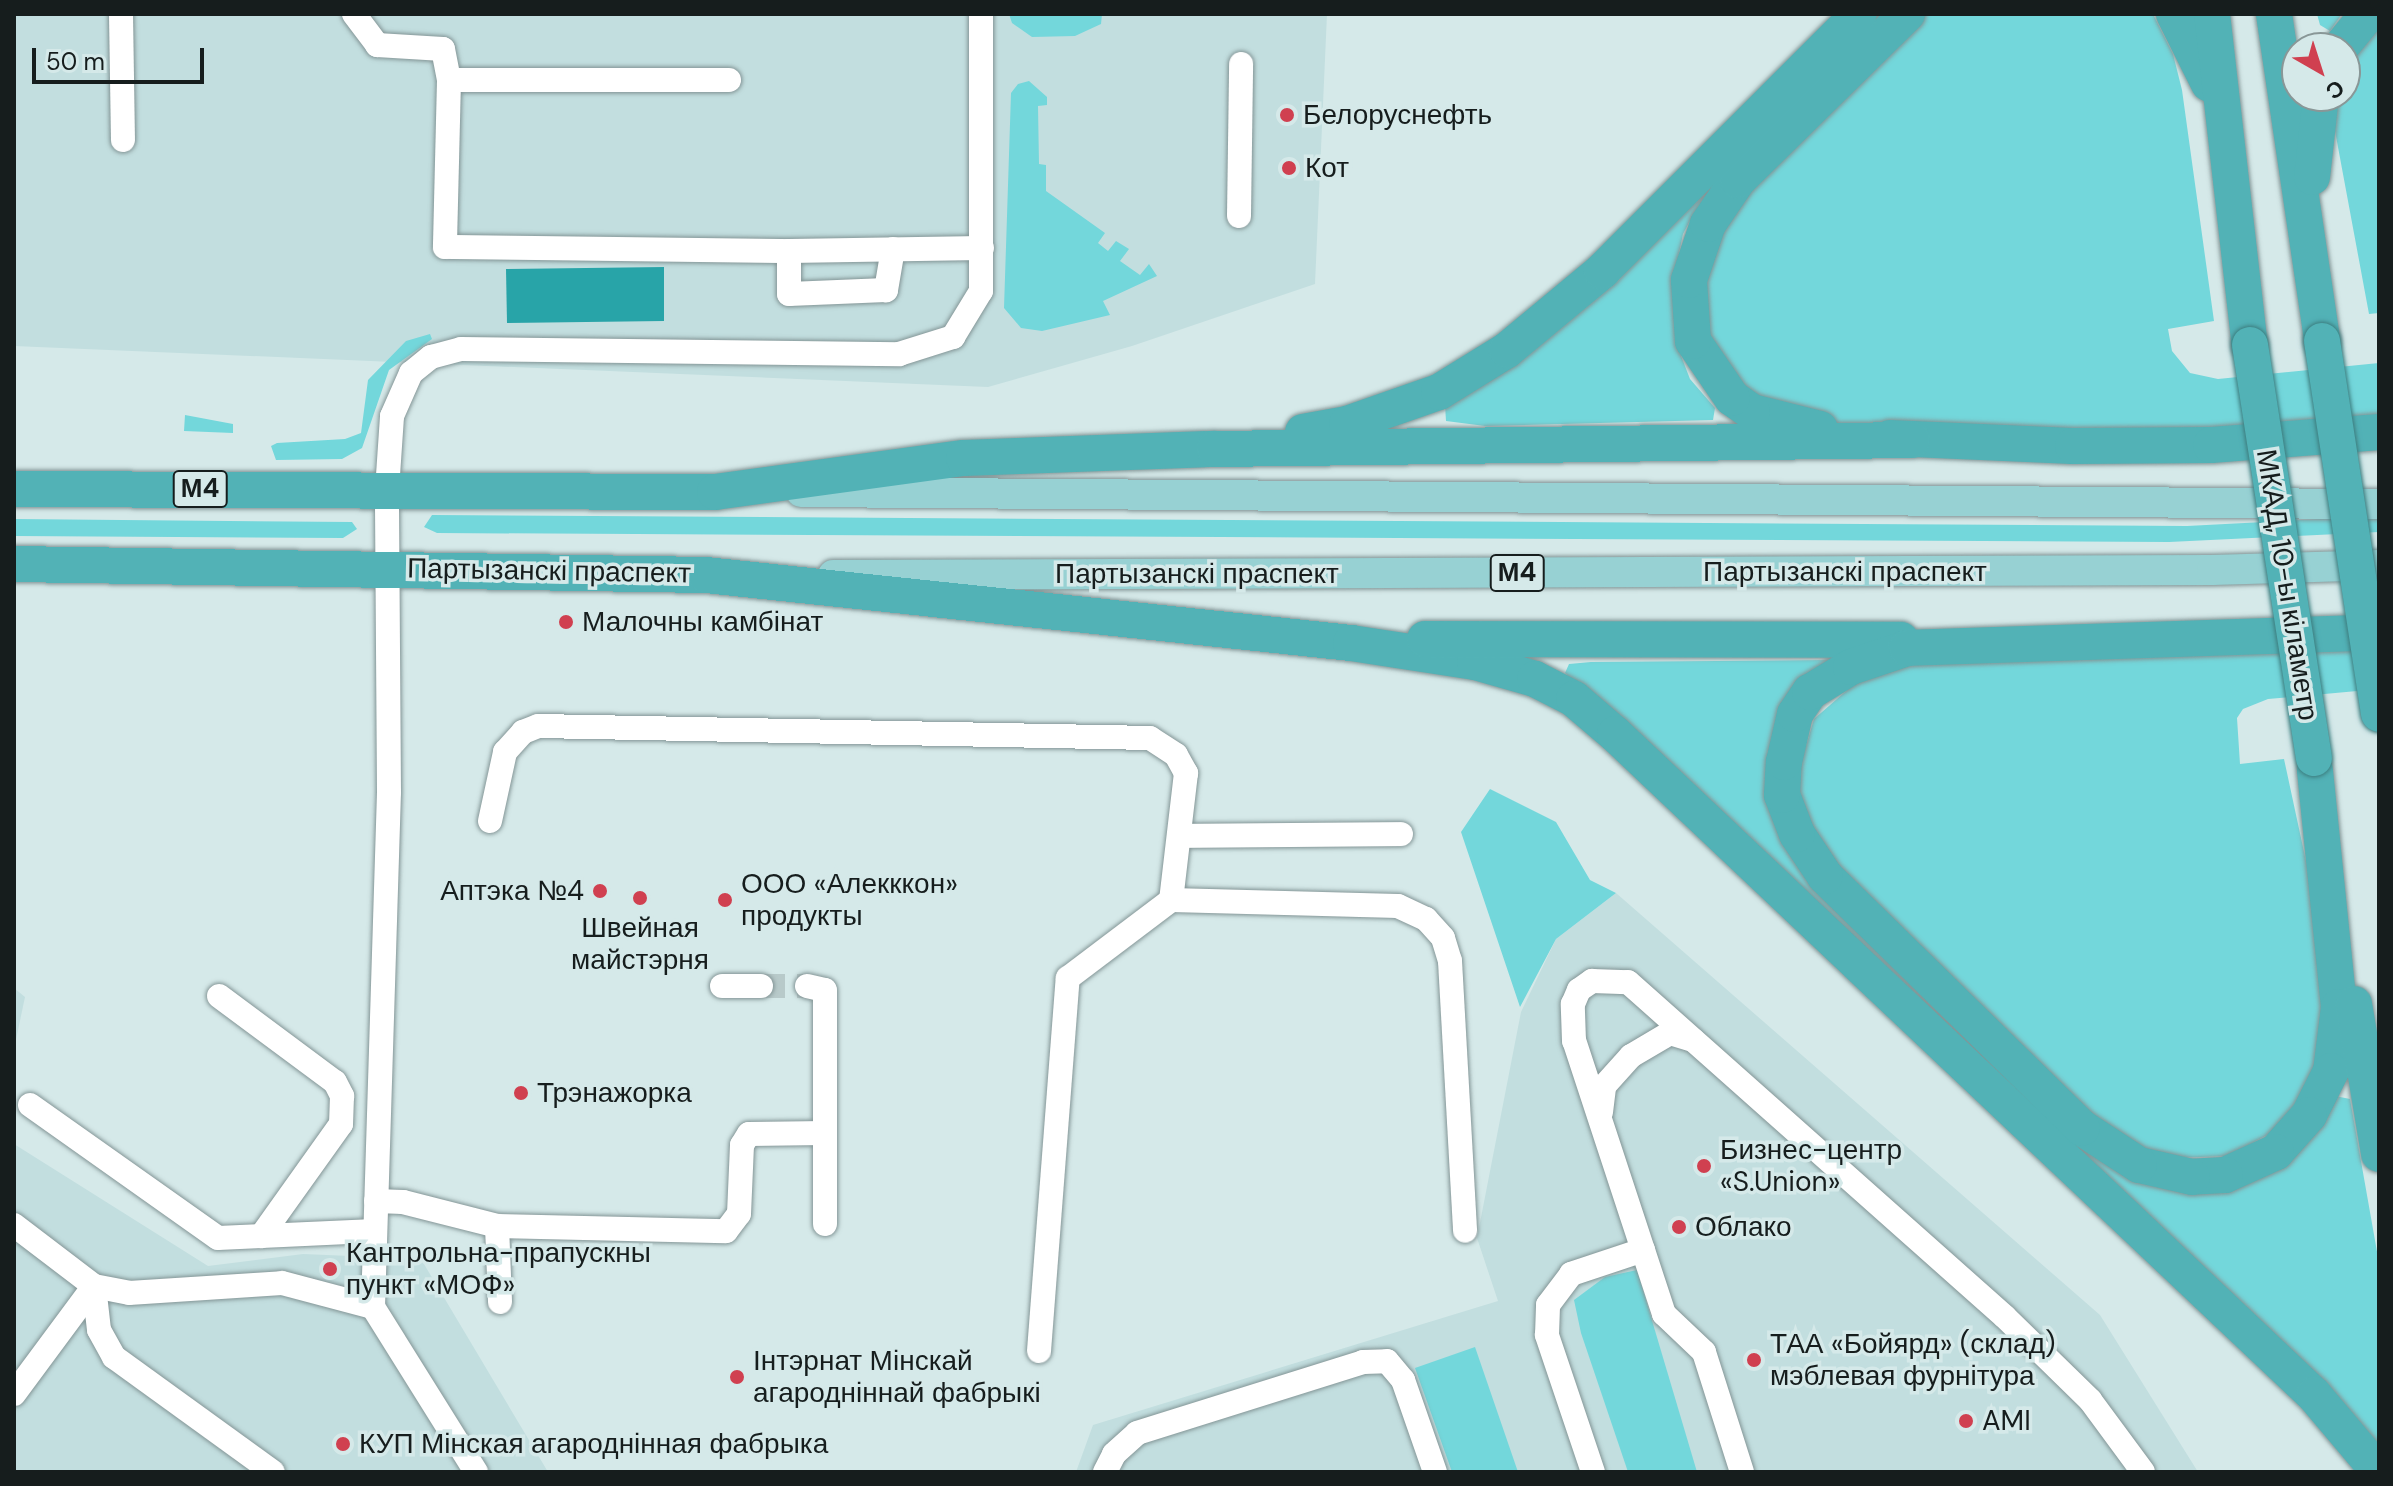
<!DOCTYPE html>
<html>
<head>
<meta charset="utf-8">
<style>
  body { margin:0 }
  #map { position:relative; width:2393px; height:1486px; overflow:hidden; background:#d5e9e9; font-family:"DM Sans",sans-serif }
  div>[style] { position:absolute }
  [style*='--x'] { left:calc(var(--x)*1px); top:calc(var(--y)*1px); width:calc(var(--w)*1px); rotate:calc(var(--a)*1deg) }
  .built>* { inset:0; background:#c2dedf }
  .green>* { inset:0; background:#73d7db }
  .water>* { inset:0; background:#28a4a8 }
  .minor-tunnel>* { height:24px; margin-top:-12px; transform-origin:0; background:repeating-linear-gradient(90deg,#b8caca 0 24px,transparent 0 36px) }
  .roads { filter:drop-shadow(0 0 2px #839596) drop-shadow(0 0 2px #839596) }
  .minor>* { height:24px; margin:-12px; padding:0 12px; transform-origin:12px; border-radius:12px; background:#fff }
  .major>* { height:30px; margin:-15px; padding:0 15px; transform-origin:15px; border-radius:15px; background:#97d1d3 }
  .highway>* { height:36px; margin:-18px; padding:0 18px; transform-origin:18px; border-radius:18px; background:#52b2b6 }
  .bridges { filter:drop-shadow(0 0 2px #3d7e80) drop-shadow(0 0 2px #3d7e80) }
  .highway-bridge>* { height:36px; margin:-18px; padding:0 18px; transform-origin:18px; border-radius:18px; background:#52b2b6 }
  .dots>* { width:22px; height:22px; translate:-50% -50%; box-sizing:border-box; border:4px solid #d5e9e9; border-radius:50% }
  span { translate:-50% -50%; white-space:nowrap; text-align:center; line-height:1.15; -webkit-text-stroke:7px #d5e9e9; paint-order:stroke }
  .shield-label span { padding:2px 6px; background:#d5e9e9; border:2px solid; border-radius:6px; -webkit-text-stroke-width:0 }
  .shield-label { font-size:26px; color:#161d1d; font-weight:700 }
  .poi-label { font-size:28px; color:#161d1d }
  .left { translate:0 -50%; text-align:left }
  .right { translate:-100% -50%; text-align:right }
  .street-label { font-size:28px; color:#161d1d }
  .frame { position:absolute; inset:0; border:16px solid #161d1d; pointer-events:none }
  .north { position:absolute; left:2281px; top:32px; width:80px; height:80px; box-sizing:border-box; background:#d5e9e9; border:2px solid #899797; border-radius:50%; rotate:141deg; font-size:22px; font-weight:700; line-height:32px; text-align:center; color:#161d1d }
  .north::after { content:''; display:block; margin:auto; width:28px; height:36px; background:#d04050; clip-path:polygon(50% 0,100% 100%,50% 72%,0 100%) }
  .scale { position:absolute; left:32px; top:48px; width:172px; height:36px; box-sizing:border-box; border:4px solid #161d1d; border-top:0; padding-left:10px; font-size:24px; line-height:28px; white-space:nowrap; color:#161d1d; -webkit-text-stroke:6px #d5e9e9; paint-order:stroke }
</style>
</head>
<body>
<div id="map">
  <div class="built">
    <i style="clip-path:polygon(14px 14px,1327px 14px,1315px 284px,1132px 346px,988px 387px,14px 346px)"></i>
    <i style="clip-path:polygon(1616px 893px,2100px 1315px,2198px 1472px,1076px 1472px,1093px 1425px,1498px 1301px,1477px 1238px,1521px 1012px,1556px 939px)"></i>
    <i style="clip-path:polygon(14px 988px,25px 997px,14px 1049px)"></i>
    <i style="clip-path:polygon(14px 1144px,208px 1266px,303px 1254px,421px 1259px,548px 1472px,14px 1472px)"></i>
  </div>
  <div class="green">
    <i style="clip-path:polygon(1009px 14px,1102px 14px,1101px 24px,1075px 36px,1032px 37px,1012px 23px)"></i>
    <i style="clip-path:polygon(1874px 14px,1882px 14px,1693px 215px,1683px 234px,1674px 277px,1678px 348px,1690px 379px,1715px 408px,1713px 420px,1485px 426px,1446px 421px,1445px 405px,1525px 358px,1616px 283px)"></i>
    <i style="clip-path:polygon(1923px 14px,2153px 14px,2173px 54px,2182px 90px,2214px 321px,2168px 329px,2172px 351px,2190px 373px,2218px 379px,2379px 363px,2379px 418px,2224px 432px,1839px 427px,1767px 409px,1713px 358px,1702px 276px,1740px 198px)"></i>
    <i style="clip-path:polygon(2317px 14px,2342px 14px,2330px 31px,2320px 25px)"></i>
    <i style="clip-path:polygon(2379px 24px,2379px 313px,2369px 314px,2330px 104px,2332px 96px,2345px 96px,2345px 64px)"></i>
    <i style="clip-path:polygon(1029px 81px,1047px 97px,1047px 105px,1038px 106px,1039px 164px,1046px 165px,1046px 191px,1105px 233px,1098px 243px,1108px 251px,1116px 241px,1129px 249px,1120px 261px,1140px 275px,1149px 264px,1157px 276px,1103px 301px,1110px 315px,1042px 331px,1021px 328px,1004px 308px,1011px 93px,1018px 84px)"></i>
    <i style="clip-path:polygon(430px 334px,432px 339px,389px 370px,362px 448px,342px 459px,276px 460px,271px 446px,277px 443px,345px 439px,361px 433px,368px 380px,406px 341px)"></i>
    <i style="clip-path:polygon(185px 415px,233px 424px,233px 433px,184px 431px)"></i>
    <i style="clip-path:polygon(432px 515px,2187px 526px,2379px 516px,2379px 532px,2169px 542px,437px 533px,424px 527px)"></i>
    <i style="clip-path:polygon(14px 519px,352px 522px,357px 529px,343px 538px,14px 536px)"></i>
    <i style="clip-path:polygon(2379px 649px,2379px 689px,2268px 699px,2243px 709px,2237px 718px,2240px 764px,2284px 759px,2318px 917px,2323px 1045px,2307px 1090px,2269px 1134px,2228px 1156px,2172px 1158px,2140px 1149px,2106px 1128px,1820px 852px,1795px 783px,1814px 719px,1853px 685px,1896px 667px,1965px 658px)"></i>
    <i style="clip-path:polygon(1831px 660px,1781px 719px,1817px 891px,2185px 1189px,2335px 1096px,2350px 1099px,2379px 1263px,2379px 1445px,1565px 673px,1569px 664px,1591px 662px)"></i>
    <i style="clip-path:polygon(1490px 789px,1556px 822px,1590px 880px,1616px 893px,1556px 939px,1520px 1007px,1461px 832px)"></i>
    <i style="clip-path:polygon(1637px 1270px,1697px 1472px,1628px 1472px,1581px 1333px,1574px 1300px,1605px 1277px)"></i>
    <i style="clip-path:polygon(1475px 1347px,1518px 1472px,1452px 1472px,1415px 1368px)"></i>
  </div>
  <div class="water">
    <i style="clip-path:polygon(664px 267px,664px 321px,507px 323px,506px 269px)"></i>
  </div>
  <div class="minor-tunnel">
    <i style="--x:761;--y:986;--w:46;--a:0"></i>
  </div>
  <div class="roads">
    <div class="minor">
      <i style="--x:121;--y:14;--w:126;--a:89.1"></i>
      <i style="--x:354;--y:14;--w:39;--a:53"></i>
      <i style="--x:377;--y:45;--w:66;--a:3.5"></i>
      <i style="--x:443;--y:49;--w:32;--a:79"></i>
      <i style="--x:729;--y:80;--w:280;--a:180"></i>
      <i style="--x:449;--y:80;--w:167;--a:91.4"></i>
      <i style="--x:445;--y:247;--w:344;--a:0.7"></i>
      <i style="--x:1239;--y:216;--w:152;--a:-89.2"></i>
      <i style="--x:893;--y:249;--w:42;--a:99.7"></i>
      <i style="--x:886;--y:290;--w:97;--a:177.6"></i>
      <i style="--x:789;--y:294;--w:43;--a:-90"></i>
      <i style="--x:789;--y:251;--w:193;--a:-0.9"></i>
      <i style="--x:490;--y:821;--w:71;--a:-77.7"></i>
      <i style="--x:505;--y:752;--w:27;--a:-48"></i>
      <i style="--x:523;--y:732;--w:16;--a:-22"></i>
      <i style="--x:538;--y:726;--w:612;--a:1.12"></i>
      <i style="--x:1150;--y:738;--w:31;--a:33"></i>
      <i style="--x:1176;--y:755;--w:21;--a:61"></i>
      <i style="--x:1186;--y:773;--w:128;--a:96.7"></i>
      <i style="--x:1181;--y:836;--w:220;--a:-0.5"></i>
      <i style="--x:722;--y:986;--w:39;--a:0"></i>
      <i style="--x:807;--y:986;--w:18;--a:13"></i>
      <i style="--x:825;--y:990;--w:234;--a:90"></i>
      <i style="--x:219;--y:996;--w:144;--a:36.6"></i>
      <i style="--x:335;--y:1082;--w:16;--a:63"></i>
      <i style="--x:342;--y:1096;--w:28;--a:92"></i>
      <i style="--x:341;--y:1124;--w:138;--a:125.5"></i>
      <i style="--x:30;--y:1105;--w:230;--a:35.3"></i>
      <i style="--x:218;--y:1238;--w:157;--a:-2.6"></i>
      <i style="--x:1601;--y:1112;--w:26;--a:-83"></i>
      <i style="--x:1604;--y:1086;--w:40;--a:-48"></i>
      <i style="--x:1631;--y:1056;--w:45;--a:-30.5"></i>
      <i style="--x:1670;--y:1033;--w:24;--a:17"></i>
      <i style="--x:376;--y:1201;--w:27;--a:2"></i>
      <i style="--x:403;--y:1202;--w:97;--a:14.3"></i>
      <i style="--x:497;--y:1226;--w:76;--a:87.7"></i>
      <i style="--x:14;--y:1225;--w:101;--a:37.3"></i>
      <i style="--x:94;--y:1286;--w:36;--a:11"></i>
      <i style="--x:129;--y:1293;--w:153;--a:-3.7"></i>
      <i style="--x:282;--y:1283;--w:94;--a:14.8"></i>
      <i style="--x:497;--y:1226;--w:229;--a:1.3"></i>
      <i style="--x:726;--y:1231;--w:21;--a:-53"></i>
      <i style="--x:739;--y:1214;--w:69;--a:-87.5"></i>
      <i style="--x:742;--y:1145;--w:13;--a:-58"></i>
      <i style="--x:749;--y:1134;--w:76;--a:-0.8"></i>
      <i style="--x:1039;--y:1351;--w:374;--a:-85.6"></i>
      <i style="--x:1068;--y:978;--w:129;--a:-37.1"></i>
      <i style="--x:1171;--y:900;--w:227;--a:1.5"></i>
      <i style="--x:1398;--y:906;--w:31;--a:25"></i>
      <i style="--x:1426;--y:919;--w:25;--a:48"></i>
      <i style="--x:1443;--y:938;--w:24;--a:73"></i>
      <i style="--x:1450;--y:961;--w:270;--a:86.8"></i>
      <i style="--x:14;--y:1394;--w:134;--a:-53.5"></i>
      <i style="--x:94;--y:1286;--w:44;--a:83.5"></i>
      <i style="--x:99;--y:1330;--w:31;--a:61"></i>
      <i style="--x:114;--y:1357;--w:196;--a:35.9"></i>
      <i style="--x:476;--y:1472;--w:195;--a:-122"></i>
      <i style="--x:373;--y:1307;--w:515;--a:-88.22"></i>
      <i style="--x:389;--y:792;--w:302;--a:-90.4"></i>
      <i style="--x:387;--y:490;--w:74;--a:-86.1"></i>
      <i style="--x:392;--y:416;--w:47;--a:-66.2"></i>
      <i style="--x:411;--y:373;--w:26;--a:-39"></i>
      <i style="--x:431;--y:357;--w:31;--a:-15"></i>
      <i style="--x:461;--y:349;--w:438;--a:0.7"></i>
      <i style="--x:899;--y:354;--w:57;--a:-17.5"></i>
      <i style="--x:953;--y:337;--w:54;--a:-58.7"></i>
      <i style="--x:981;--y:291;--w:277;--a:-90"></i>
      <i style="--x:1105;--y:1472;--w:20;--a:-63"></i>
      <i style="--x:1114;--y:1454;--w:31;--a:-42"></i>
      <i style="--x:1137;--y:1433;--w:237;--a:-17.4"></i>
      <i style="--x:1363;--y:1362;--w:24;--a:-2"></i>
      <i style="--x:1387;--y:1361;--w:25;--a:50"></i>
      <i style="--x:1403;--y:1380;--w:97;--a:70.8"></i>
      <i style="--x:1593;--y:1472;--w:145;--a:-108.6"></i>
      <i style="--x:1547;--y:1335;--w:30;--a:-88"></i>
      <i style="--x:1548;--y:1305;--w:39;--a:-53"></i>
      <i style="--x:1571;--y:1274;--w:76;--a:-18.4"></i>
      <i style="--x:1742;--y:1472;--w:126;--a:-107.6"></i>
      <i style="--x:1704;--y:1352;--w:55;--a:-136.5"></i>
      <i style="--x:1664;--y:1314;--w:287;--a:-108.2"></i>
      <i style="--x:1574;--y:1041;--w:37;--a:-92"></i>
      <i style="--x:1573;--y:1004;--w:15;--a:-67"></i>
      <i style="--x:1579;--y:990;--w:16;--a:-35"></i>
      <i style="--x:1592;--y:981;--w:36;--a:2"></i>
      <i style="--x:1628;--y:982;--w:504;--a:41.62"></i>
      <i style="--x:2005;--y:1317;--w:119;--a:44.3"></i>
      <i style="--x:2090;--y:1400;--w:89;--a:53.6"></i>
    </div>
    <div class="major">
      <i style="--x:801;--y:492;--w:1578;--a:0.44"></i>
      <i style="--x:833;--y:575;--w:1379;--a:-0.21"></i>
      <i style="--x:2212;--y:570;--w:167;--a:-1.7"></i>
    </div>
    <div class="highway">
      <i style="--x:2174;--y:14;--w:78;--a:63.4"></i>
      <i style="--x:2212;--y:14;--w:333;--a:83.5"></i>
      <i style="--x:2274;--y:14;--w:331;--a:81.6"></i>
      <i style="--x:2340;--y:48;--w:44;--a:-50.5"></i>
      <i style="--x:2312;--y:177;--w:81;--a:-83.7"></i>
      <i style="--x:1820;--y:429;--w:70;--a:-166"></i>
      <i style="--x:1752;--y:412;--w:24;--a:-145"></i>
      <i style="--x:1732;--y:398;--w:69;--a:-124.4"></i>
      <i style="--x:1693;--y:341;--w:61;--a:-93.8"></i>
      <i style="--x:1689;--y:280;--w:59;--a:-71.3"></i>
      <i style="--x:1708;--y:224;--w:53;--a:-55.7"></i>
      <i style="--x:1738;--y:180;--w:237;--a:-44.5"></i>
      <i style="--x:1303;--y:432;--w:45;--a:-10.3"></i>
      <i style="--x:1347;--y:424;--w:97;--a:-19.2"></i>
      <i style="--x:1439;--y:392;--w:80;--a:-31.7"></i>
      <i style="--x:1507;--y:350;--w:124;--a:-39.7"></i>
      <i style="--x:1602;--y:271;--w:363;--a:-45"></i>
      <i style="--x:1890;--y:438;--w:183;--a:2.5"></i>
      <i style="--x:2073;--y:446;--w:138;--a:-0.4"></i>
      <i style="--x:2211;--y:445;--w:169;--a:-4.4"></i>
      <i style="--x:14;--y:489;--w:701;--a:0.25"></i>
      <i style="--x:715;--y:492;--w:251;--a:-7.8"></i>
      <i style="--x:964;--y:458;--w:251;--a:-2.1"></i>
      <i style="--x:1215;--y:449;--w:697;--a:-0.74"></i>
      <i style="--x:14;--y:564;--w:692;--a:0.91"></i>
      <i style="--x:706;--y:575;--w:649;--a:6.02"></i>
      <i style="--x:1351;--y:643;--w:125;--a:8.7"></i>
      <i style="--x:1475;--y:662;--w:62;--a:15.8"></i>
      <i style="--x:1535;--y:679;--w:44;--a:27.1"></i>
      <i style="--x:1574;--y:699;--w:54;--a:40.5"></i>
      <i style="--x:1615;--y:734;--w:962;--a:43.4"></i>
      <i style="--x:2314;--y:1395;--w:101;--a:49.8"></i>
      <i style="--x:1425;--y:639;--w:476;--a:0.1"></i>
      <i style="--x:2315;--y:771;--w:237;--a:84.2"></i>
      <i style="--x:2339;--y:1007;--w:64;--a:97.1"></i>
      <i style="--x:2331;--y:1071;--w:49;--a:116.6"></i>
      <i style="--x:2309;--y:1115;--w:50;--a:131.7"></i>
      <i style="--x:2276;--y:1152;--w:56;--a:155.7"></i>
      <i style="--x:2225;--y:1175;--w:33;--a:177"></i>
      <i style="--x:2192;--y:1177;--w:54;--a:-167.2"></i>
      <i style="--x:2139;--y:1165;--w:68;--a:-147"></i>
      <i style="--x:2082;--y:1128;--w:360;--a:-135.6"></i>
      <i style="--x:1825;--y:876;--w:50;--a:-123.7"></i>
      <i style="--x:1797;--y:834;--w:42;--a:-111"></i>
      <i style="--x:1782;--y:795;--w:33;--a:-87"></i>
      <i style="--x:1784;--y:762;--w:49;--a:-77.1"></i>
      <i style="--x:1795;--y:714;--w:27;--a:-56"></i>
      <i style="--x:1810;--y:692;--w:48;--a:-31.4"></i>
      <i style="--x:1851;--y:667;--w:59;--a:-18.7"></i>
      <i style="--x:1907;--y:648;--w:472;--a:-1.9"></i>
      <i style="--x:2354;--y:1004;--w:152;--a:80.5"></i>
    </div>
  </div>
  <div class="bridges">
    <div class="highway-bridge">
      <i style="--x:2322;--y:341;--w:377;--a:81.3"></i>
      <i style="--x:2250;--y:345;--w:418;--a:81.2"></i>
    </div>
  </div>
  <div class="dots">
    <i style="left:1287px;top:115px;background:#d04050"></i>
    <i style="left:1289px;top:168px;background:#d04050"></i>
    <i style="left:566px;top:622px;background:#d04050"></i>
    <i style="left:600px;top:891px;background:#d04050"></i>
    <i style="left:640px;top:898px;background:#d04050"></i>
    <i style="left:725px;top:900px;background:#d04050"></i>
    <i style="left:521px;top:1093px;background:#d04050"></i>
    <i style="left:1704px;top:1166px;background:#d04050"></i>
    <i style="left:1679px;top:1227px;background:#d04050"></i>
    <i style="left:330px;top:1269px;background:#d04050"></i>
    <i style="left:1754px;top:1360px;background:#d04050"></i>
    <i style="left:737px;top:1377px;background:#d04050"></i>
    <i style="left:1966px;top:1421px;background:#d04050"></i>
    <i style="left:343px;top:1444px;background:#d04050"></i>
  </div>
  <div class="shield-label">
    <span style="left:200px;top:489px">М4</span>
    <span style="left:1517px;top:573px">М4</span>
  </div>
  <div class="poi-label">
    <span class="left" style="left:1303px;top:115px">Белоруснефть</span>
    <span class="left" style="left:1305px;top:168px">Кот</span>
    <span class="left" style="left:582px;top:622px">Малочны камбінат</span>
    <span class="left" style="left:741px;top:900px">ООО «Алекккон»<br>продукты</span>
    <span class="right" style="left:584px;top:891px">Аптэка №4</span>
    <span style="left:640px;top:944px">Швейная<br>майстэрня</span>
    <span class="left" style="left:537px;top:1093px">Трэнажорка</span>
    <span class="left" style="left:1720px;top:1166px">Бизнес-центр<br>«S.Union»</span>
    <span class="left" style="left:1695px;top:1227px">Облако</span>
    <span class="left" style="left:346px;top:1269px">Кантрольна-прапускны<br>пункт «МОФ»</span>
    <span class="left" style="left:1770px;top:1360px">ТАА «Бойярд» (склад)<br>мэблевая фурнітура</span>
    <span class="left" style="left:753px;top:1377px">Інтэрнат Мінскай<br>агародніннай фабрыкі</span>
    <span class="left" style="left:1982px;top:1421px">AMI</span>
    <span class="left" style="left:359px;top:1444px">КУП Мінская агароднінная фабрыка</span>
  </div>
  <div class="street-label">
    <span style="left:549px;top:571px;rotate:1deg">Партызанскі праспект</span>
    <span style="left:1845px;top:572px">Партызанскі праспект</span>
    <span style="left:1197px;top:574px">Партызанскі праспект</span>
    <span style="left:2287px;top:585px;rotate:81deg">МКАД, 10-ы кіламетр</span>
  </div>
  <div class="frame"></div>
  <div class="north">С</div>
  <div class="scale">50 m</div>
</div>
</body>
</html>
